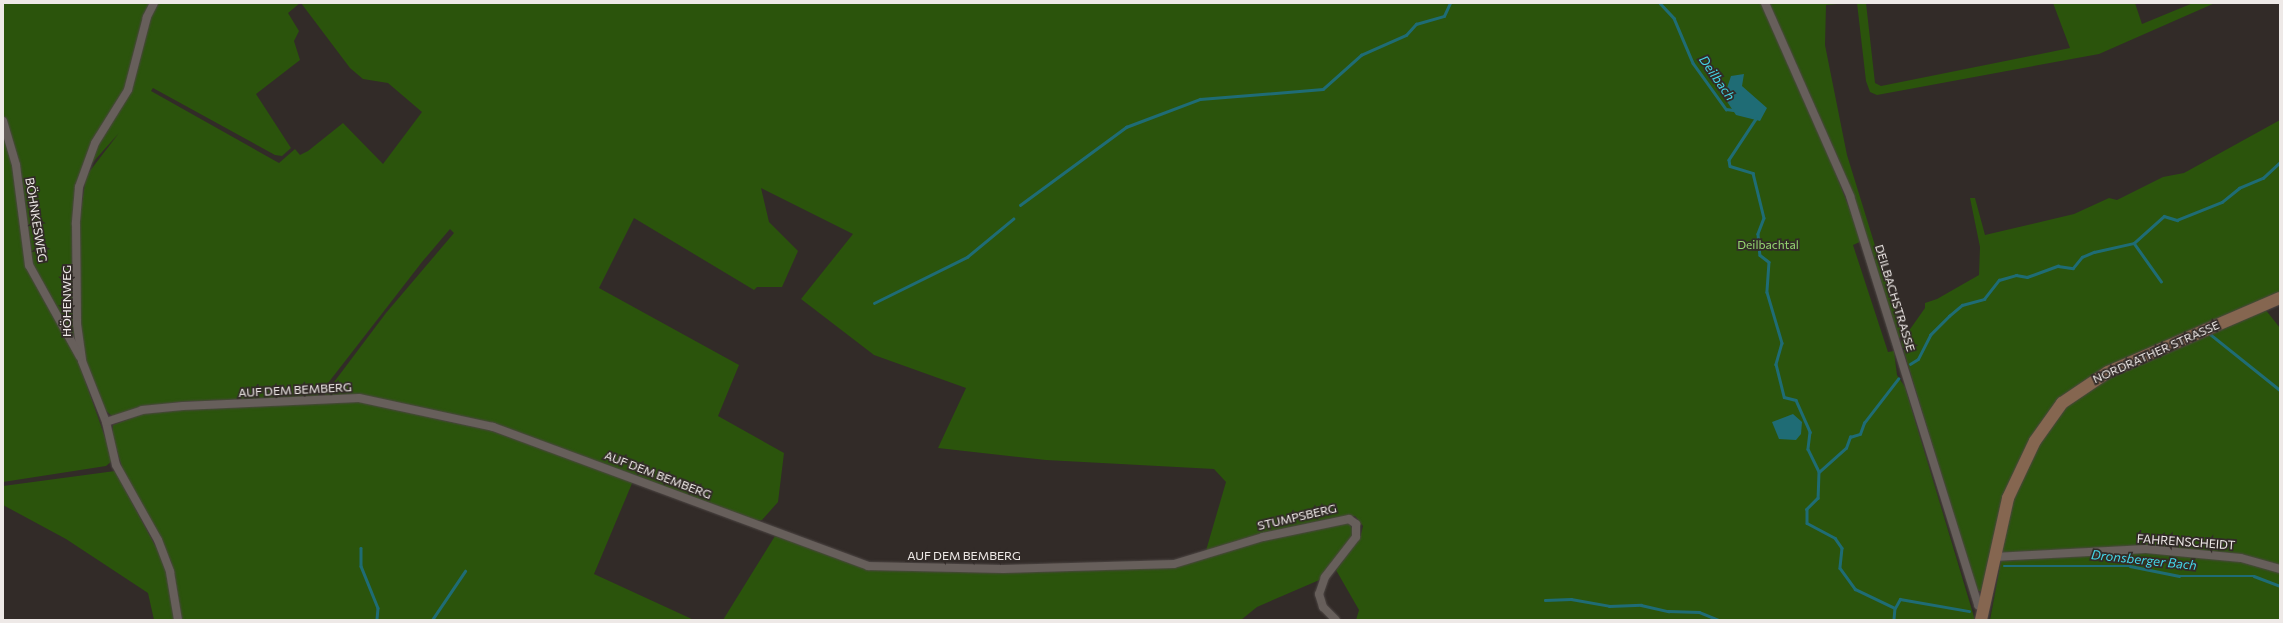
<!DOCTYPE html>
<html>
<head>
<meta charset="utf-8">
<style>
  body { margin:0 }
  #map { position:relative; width:2283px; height:623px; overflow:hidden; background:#322b28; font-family:Commissioner,sans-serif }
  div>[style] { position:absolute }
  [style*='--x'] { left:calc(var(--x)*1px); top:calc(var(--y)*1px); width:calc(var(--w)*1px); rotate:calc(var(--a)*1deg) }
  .green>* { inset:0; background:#2b540c }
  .water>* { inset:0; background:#1f6c75 }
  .stream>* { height:2.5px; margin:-1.25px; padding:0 1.25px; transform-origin:1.25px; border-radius:1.25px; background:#1f6c75 }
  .roads { filter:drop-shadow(0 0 1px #4d4644) drop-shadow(0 0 1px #4d4644) }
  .minor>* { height:8px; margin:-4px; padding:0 4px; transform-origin:4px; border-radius:4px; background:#675f5b }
  .secondary>* { height:12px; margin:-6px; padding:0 6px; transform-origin:6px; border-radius:6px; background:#856650 }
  span { translate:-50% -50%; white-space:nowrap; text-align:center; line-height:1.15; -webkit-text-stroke:3.5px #322b28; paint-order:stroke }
  .street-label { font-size:12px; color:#eee9e7 }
  .park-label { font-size:12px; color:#96d971 }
  .water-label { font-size:13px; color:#44d6e7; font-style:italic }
  .frame { position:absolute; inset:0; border:4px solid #eee9e7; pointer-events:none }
</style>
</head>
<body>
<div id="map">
  <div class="green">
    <i style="clip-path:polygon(3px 3px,300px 3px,288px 13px,299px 31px,294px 41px,300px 60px,256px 94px,291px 148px,282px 156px,275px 155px,153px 88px,151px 91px,279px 163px,295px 149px,300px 155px,308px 151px,343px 123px,383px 164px,422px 112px,388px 83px,363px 79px,350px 68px,301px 3px,1762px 3px,1825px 146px,1862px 241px,1853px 245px,1888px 352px,1894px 351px,1897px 375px,1905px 387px,1975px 620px,1356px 620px,1359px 610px,1336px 570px,1360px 538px,1363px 526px,1355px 516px,1205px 554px,1226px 482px,1214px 469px,1046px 460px,938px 448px,966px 388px,874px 355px,801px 299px,853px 234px,761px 188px,769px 222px,798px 251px,782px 287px,757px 287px,754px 290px,634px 218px,599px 288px,739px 365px,718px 416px,784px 453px,778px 502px,762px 520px,751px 521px,431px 409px,436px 419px,489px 430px,633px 481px,594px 574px,694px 620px,182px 620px,171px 561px,124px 474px,112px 434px,113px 425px,145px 413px,180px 407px,322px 398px,386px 313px,454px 233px,450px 229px,422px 262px,318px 396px,177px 402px,113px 417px,104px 409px,85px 361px,81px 327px,79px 224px,86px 176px,119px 133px,77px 180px,75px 342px,81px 369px,113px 460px,106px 466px,3px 482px,3px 125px,10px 132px,3px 117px)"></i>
    <i style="clip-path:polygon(1769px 3px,1849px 3px,1826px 5px,1825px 45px,1847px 155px,1902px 333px,1899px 339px,1842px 167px)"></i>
    <i style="clip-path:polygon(1857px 3px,1866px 3px,1875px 83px,1881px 86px,2070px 48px,2053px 3px,2135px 3px,2142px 24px,2193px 3px,2215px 3px,2099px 54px,1877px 95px,1870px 92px,1866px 81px)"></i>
    <i style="clip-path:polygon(2280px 120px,2280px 294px,2106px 370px,2032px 440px,1983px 591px,1977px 591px,1901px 342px,1925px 308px,1925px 303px,1937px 299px,1979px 275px,1980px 247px,1970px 198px,1975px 198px,1985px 235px,2074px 214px,2109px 198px,2117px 200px,2163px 177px,2184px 173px)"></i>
    <i style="clip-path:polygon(2265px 309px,2280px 328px,2280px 566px,2240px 555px,2144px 546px,1998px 553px,2012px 499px,2039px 442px,2065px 406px,2109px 377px)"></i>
    <i style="clip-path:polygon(115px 471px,165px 564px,177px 620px,154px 620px,148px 593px,66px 539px,3px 505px,3px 486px)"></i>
    <i style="clip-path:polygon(1348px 521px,1355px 534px,1324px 578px,1257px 607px,1241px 620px,723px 620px,775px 536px,874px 567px,1173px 567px,1263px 539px)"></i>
    <i style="clip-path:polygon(2145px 552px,2241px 560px,2280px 571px,2280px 620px,1990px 620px,2001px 561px)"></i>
  </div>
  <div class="water">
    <i style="clip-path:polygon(1744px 74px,1742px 86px,1767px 108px,1760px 121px,1736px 115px,1724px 97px,1731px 76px)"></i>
    <i style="clip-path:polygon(1793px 414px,1802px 422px,1801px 434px,1796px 440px,1779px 439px,1772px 422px)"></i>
  </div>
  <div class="stream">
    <i style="--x:1660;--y:3;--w:21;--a:47"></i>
    <i style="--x:1674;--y:18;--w:49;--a:67.1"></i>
    <i style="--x:1693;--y:63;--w:57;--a:54.3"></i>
    <i style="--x:1726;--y:109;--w:7;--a:8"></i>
    <i style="--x:1756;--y:119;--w:49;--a:123.4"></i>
    <i style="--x:1729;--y:160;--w:6;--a:81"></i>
    <i style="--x:1730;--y:166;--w:24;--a:17"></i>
    <i style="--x:1753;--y:173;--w:46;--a:76.3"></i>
    <i style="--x:1764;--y:218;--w:17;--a:111"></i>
    <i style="--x:1758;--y:234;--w:21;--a:85"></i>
    <i style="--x:1760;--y:255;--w:11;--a:38"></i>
    <i style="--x:1769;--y:262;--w:30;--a:94"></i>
    <i style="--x:1767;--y:292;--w:53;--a:73.6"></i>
    <i style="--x:1782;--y:343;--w:22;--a:106"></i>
    <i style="--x:1776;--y:364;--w:34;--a:76"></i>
    <i style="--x:1784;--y:397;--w:12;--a:14"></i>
    <i style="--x:1796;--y:400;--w:35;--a:66"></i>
    <i style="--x:1810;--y:432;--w:17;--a:97"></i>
    <i style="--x:1808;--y:449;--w:25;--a:64"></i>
    <i style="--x:1819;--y:472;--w:26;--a:92"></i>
    <i style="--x:1818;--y:498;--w:16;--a:135"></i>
    <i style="--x:1807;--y:509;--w:14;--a:90"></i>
    <i style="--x:1807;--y:523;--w:32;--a:28"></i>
    <i style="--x:1835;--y:538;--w:12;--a:55"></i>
    <i style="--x:1842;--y:548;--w:20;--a:96"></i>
    <i style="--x:1840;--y:568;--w:26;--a:54"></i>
    <i style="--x:1855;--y:589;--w:44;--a:25.4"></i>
    <i style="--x:1895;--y:608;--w:12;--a:95"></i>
    <i style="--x:1020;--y:205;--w:132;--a:-36.3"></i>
    <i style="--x:1126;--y:127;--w:79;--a:-20.7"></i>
    <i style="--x:1200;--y:99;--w:123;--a:-4.6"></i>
    <i style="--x:1323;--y:89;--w:51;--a:-41.8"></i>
    <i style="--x:1361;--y:55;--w:49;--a:-24"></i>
    <i style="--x:1406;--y:35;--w:15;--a:-48"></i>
    <i style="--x:1416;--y:24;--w:29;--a:-16"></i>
    <i style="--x:1444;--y:16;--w:14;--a:-65"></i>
    <i style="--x:2134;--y:243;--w:47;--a:54.6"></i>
    <i style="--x:874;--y:303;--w:104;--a:-26.3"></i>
    <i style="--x:967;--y:257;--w:60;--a:-39.6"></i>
    <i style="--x:2210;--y:334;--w:90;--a:38.7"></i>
    <i style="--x:1910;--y:364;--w:9;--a:-32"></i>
    <i style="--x:1918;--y:359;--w:27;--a:-63"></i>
    <i style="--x:1930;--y:335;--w:27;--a:-45"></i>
    <i style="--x:1949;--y:316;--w:17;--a:-40"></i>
    <i style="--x:1962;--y:305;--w:23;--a:-15"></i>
    <i style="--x:1984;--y:299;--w:24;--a:-52"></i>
    <i style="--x:1999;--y:280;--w:18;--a:-16"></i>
    <i style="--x:2016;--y:275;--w:11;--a:10"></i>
    <i style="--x:2027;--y:277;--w:33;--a:-20"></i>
    <i style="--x:2058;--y:266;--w:15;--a:8"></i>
    <i style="--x:2073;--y:268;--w:14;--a:-51"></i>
    <i style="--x:2082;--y:257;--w:13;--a:-23"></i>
    <i style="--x:2094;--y:252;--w:41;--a:-12.7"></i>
    <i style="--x:2134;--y:243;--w:40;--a:-42"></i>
    <i style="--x:2164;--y:216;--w:14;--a:17"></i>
    <i style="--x:2177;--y:220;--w:48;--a:-21.8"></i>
    <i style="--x:2222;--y:202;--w:22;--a:-39"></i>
    <i style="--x:2239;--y:188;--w:26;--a:-23"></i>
    <i style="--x:2263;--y:178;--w:23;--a:-43"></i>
    <i style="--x:1819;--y:472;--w:36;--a:-42"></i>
    <i style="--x:1846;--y:448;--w:12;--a:-70"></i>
    <i style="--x:1850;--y:437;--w:10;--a:-17"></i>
    <i style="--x:1860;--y:434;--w:12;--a:-70"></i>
    <i style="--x:1864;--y:423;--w:56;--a:-52.3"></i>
    <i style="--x:361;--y:548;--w:18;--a:90"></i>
    <i style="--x:361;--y:566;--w:45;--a:68"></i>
    <i style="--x:378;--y:608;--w:12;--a:95"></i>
    <i style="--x:2004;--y:566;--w:126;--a:0"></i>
    <i style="--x:2130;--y:566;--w:50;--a:11.5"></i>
    <i style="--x:2179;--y:576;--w:75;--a:0"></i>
    <i style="--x:2254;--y:576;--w:28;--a:21"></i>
    <i style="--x:1545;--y:600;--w:26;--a:-2"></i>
    <i style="--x:1571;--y:599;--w:39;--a:10"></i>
    <i style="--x:1609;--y:606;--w:32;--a:-2"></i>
    <i style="--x:1641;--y:605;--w:28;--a:13"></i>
    <i style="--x:1668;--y:611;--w:31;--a:2"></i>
    <i style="--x:1699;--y:612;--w:22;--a:22"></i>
    <i style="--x:1895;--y:608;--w:10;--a:-61"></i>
    <i style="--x:1900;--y:599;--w:70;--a:9.9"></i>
    <i style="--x:432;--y:620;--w:59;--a:-56"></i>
    <i style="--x:1879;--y:620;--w:10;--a:0"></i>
  </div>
  <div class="roads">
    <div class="minor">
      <i style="--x:154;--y:3;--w:16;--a:117"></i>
      <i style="--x:147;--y:17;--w:75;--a:104.6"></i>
      <i style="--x:128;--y:90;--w:62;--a:121.9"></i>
      <i style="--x:95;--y:143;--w:47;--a:110"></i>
      <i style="--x:79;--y:187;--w:37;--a:95"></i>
      <i style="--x:76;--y:224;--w:100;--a:89.4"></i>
      <i style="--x:77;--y:324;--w:37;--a:82"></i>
      <i style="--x:82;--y:361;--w:66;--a:68.5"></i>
      <i style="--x:106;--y:422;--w:44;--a:76.9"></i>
      <i style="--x:116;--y:465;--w:86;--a:60.8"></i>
      <i style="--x:158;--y:540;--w:34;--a:69"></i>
      <i style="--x:170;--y:572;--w:49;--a:80.5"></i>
      <i style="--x:1765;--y:3;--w:211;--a:66.2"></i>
      <i style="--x:1850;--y:196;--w:429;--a:72.6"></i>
      <i style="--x:1978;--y:605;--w:4;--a:0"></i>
      <i style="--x:3;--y:121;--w:46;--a:73.5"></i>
      <i style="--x:16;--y:165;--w:101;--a:82.6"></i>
      <i style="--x:29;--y:265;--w:105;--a:61"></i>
      <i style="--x:106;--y:422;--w:38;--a:-18"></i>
      <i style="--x:142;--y:410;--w:41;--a:-5.6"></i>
      <i style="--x:183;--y:406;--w:176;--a:-2.6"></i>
      <i style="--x:359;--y:398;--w:137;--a:12.2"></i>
      <i style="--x:493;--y:427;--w:400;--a:20.3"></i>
      <i style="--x:868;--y:566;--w:135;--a:1.3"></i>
      <i style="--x:1003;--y:569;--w:171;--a:-1.7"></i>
      <i style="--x:1174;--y:564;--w:93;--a:-16.9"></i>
      <i style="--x:1263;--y:537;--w:88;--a:-11.8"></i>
      <i style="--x:1349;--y:519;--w:9;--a:36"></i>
      <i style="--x:1356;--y:524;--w:13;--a:90"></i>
      <i style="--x:1356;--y:537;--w:51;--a:127.8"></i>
      <i style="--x:1325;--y:577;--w:18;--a:109"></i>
      <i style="--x:1319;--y:594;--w:14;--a:73"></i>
      <i style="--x:1323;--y:607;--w:18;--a:45"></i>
      <i style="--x:1994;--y:557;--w:152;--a:-3"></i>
      <i style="--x:2146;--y:549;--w:95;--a:5.4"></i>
      <i style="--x:2241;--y:558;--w:41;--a:15.8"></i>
    </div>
    <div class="secondary">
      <i style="--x:1981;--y:620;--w:125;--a:-77.5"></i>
      <i style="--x:2008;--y:498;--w:63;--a:-64.7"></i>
      <i style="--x:2035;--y:441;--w:47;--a:-54.6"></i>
      <i style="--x:2062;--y:403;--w:55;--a:-34"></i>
      <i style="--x:2108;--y:372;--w:187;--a:-23.3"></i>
    </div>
  </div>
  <div class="street-label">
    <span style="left:36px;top:220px;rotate:81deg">BÖHNKESWEG</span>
    <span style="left:1895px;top:298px;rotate:73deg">DEILBACHSTRASSE</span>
    <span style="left:67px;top:301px;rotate:-90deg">HÖHENWEG</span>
    <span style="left:2156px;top:352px;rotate:-24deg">NORDRATHER STRASSE</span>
    <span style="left:295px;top:390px;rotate:-3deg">AUF DEM BEMBERG</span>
    <span style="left:658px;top:475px;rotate:21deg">AUF DEM BEMBERG</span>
    <span style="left:1297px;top:517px;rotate:-13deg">STUMPSBERG</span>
    <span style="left:2186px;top:542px;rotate:4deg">FAHRENSCHEIDT</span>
    <span style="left:964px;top:556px">AUF DEM BEMBERG</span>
  </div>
  <div class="park-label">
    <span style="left:1768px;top:245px">Deilbachtal</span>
  </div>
  <div class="water-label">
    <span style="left:1717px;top:78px;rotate:55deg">Deilbach</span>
    <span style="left:2144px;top:560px;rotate:6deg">Dronsberger Bach</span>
  </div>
  <div class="frame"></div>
</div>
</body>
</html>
